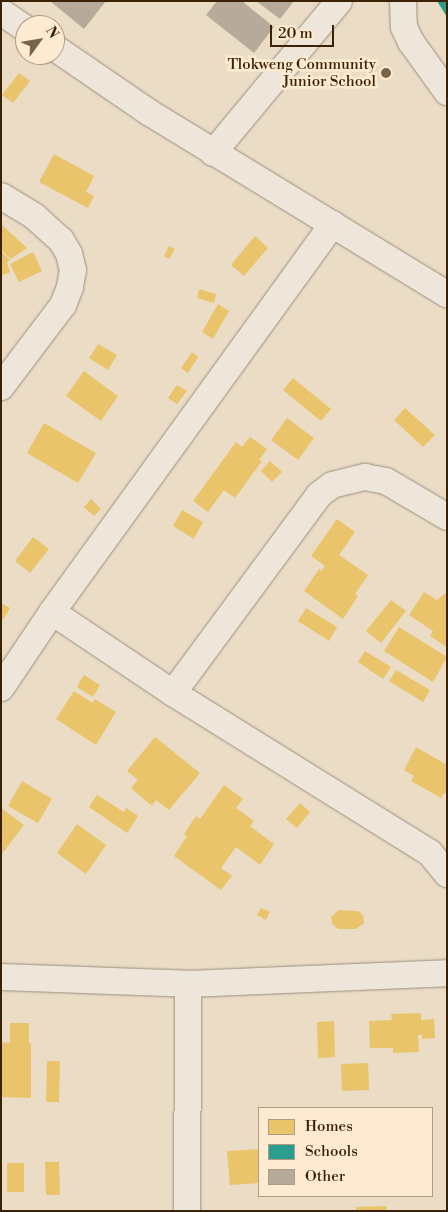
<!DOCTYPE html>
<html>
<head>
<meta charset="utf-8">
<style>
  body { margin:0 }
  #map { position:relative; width:448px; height:1212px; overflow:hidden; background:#ebdcc5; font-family:"Libre Bodoni",serif }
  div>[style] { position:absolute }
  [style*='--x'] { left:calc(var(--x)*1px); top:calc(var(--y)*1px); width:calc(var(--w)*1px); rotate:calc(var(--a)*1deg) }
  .homes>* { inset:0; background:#e9c46a }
  .schools>* { inset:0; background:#2a9d8f }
  .building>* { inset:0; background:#b6aa9a }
  .roads { filter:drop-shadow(0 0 1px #9a8f7f) drop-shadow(0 0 1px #9a8f7f) }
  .minor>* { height:26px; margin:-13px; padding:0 13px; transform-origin:13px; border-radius:13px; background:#eee6da }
  .dots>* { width:14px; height:14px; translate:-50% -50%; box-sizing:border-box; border:2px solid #fcebd0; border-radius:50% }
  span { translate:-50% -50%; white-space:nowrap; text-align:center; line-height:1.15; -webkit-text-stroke:5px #fcebd0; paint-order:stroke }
  .poi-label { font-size:15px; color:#3b2206 }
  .right { translate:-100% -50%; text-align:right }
  .frame { position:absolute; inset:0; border:2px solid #3b2206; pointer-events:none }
  .legend { position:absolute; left:258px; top:1107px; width:175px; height:90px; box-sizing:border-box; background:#fcebd0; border:1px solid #af9b7f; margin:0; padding:6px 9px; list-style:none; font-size:15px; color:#3b2206 }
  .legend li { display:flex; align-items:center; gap:10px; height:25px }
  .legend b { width:25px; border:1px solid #af9b7f }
  .north { position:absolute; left:15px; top:15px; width:50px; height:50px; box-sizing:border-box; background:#fcebd0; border:1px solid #af9b7f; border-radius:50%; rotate:58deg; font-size:14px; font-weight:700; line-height:20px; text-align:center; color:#3b2206 }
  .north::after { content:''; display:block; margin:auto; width:18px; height:22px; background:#796349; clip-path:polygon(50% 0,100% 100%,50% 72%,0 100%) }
  .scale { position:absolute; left:270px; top:25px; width:64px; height:22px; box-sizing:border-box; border:2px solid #3b2206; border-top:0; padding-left:6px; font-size:15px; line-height:18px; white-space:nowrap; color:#3b2206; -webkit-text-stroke:4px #fcebd0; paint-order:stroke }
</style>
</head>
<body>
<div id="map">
  <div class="homes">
    <i style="clip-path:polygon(19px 73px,30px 81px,13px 103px,2px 95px)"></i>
    <i style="clip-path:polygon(54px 154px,94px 176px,86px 192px,94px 196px,88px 208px,39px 182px)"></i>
    <i style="clip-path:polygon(1px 224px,27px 248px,11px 259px,1px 250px)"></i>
    <i style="clip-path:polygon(255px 236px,268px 248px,244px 276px,231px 265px)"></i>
    <i style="clip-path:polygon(169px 246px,175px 249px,169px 259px,164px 256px)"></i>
    <i style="clip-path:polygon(1px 251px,10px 260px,7px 262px,10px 272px,1px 276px)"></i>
    <i style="clip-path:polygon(33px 252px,42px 271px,19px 282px,10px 264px)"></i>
    <i style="clip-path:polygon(199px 289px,216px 294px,214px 303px,197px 298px)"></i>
    <i style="clip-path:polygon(218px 304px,229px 311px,213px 339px,202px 332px)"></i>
    <i style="clip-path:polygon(98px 344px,117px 355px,108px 370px,89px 358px)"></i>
    <i style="clip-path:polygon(192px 352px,198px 357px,188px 373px,181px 368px)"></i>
    <i style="clip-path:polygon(84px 371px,118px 396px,101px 421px,66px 396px)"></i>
    <i style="clip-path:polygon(293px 378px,331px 409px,321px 421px,283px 390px)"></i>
    <i style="clip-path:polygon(177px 385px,187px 391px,177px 404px,168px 398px)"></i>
    <i style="clip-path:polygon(405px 408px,435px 435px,423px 447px,394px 420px)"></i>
    <i style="clip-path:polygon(287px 418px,314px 438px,298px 460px,271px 440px)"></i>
    <i style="clip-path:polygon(44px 423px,96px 453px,78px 483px,27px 453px)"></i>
    <i style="clip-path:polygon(250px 437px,267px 449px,259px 460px,262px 461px,235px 498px,224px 490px,208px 512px,193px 501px,236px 442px,242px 447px)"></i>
    <i style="clip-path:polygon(270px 461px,282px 472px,272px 482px,261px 471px)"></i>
    <i style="clip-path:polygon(91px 499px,101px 509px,94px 516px,84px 507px)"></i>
    <i style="clip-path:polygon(182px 510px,203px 522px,194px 539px,173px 526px)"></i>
    <i style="clip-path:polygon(337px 519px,355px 532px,339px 555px,368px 575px,355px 594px,358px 596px,343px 619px,304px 591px,319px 569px,322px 571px,325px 566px,311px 556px)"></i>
    <i style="clip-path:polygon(33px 537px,49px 549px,30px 573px,15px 561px)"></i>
    <i style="clip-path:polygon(424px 592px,437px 600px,447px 592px,447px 647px,430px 636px,433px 631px,409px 615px)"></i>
    <i style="clip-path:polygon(391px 600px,406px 611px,381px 643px,366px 631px)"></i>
    <i style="clip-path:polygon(1px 603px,10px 608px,3px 620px,1px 619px)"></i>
    <i style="clip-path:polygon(306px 608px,337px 627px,329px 641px,298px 621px)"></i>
    <i style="clip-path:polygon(399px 627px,447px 657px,433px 682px,384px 651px)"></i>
    <i style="clip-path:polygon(365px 651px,391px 667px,383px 679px,358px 662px)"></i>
    <i style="clip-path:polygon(396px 670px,430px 690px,423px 702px,389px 681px)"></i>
    <i style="clip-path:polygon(84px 675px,100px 685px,93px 697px,77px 687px)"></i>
    <i style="clip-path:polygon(74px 691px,93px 703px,95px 699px,116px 712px,96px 745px,56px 719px)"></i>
    <i style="clip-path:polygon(155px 737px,200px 773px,169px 810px,156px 800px,152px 806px,131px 788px,138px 780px,127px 771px)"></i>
    <i style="clip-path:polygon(416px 747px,447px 765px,447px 794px,444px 793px,441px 798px,411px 781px,414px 776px,404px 770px)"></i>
    <i style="clip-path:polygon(22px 781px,52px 799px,38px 823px,8px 806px)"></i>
    <i style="clip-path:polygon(224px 785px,243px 799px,236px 808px,254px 821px,250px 826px,274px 844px,260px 865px,236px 847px,221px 868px,232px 876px,221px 890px,174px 856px,187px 836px,184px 834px,196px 816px,200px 819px)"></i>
    <i style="clip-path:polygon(97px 795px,124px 812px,126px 808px,138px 816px,127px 833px,89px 807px)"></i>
    <i style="clip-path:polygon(300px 803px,310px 812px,297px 828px,286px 819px)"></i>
    <i style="clip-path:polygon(1px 808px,24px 825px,1px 855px)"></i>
    <i style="clip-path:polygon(77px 824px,106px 845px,86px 874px,57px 853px)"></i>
    <i style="clip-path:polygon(261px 908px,270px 912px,266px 920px,257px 915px)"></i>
    <i style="clip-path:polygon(339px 910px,358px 911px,363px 915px,364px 923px,356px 929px,338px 929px,332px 924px,331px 917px)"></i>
    <i style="clip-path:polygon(421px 1013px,421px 1020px,434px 1019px,435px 1038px,422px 1039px,422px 1035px,418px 1035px,419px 1052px,393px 1053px,393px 1048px,370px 1048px,369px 1021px,392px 1020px,391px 1014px)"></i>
    <i style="clip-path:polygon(334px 1021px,335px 1057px,318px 1058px,317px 1022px)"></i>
    <i style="clip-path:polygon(10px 1023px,29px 1023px,29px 1043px,31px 1043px,31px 1098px,1px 1097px,1px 1042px,10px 1043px)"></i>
    <i style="clip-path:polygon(47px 1061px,60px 1061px,59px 1102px,46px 1102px)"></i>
    <i style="clip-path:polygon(368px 1063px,369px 1090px,342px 1091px,341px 1064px)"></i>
    <i style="clip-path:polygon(259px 1149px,259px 1183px,230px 1185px,227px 1151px)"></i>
    <i style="clip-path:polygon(45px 1162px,59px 1162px,60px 1195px,46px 1195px)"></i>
    <i style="clip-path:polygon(7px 1163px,24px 1163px,24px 1192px,7px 1192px)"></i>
    <i style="clip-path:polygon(386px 1206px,387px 1211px,356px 1211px,356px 1207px)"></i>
  </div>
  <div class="schools">
    <i style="clip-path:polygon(437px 1px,447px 1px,447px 17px)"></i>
  </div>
  <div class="building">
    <i style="clip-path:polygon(50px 1px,106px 1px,84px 29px)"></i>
    <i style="clip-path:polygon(217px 1px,242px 1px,274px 27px,254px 53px,206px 15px)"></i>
    <i style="clip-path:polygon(256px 1px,294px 1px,280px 19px)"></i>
  </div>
  <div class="roads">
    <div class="minor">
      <i style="--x:403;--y:1;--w:26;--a:88"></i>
      <i style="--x:404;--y:27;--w:17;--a:65"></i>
      <i style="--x:411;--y:42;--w:62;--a:54.2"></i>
      <i style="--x:1;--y:12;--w:29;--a:34"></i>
      <i style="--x:55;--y:48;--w:115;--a:34.4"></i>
      <i style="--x:150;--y:113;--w:348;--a:31.4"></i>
      <i style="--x:213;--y:153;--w:197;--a:-50.3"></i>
      <i style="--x:1;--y:196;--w:39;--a:31"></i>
      <i style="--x:34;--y:216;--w:36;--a:42"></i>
      <i style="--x:61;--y:240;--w:16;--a:60"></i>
      <i style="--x:69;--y:254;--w:16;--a:76"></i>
      <i style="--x:73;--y:270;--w:17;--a:100"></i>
      <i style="--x:70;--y:287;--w:19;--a:111"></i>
      <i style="--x:63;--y:305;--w:103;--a:127.1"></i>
      <i style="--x:52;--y:612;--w:146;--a:33.8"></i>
      <i style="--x:173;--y:693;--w:303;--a:31.9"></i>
      <i style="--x:430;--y:853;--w:27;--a:51"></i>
      <i style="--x:1;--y:688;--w:92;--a:-56.1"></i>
      <i style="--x:52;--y:612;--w:479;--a:-54.1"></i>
      <i style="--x:173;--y:693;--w:246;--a:-53.6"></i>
      <i style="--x:319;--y:495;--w:16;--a:-38"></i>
      <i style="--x:332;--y:485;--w:34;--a:-14"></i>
      <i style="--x:365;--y:477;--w:21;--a:11"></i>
      <i style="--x:386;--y:481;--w:71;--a:30.5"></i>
      <i style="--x:1;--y:977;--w:187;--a:2.1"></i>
      <i style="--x:188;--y:984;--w:259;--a:-2.4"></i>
      <i style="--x:187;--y:1211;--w:227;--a:-89.7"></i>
    </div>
  </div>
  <div class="dots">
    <i style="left:386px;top:73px;background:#796349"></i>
  </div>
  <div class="poi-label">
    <span class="right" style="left:376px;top:73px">Tlokweng Community<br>Junior School</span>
  </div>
  <div class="frame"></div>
  <ul class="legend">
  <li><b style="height:14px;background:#e9c46a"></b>Homes</li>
  <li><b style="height:14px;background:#2a9d8f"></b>Schools</li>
  <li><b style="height:14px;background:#b6aa9a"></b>Other</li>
  </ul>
  <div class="north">N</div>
  <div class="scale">20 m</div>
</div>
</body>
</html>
